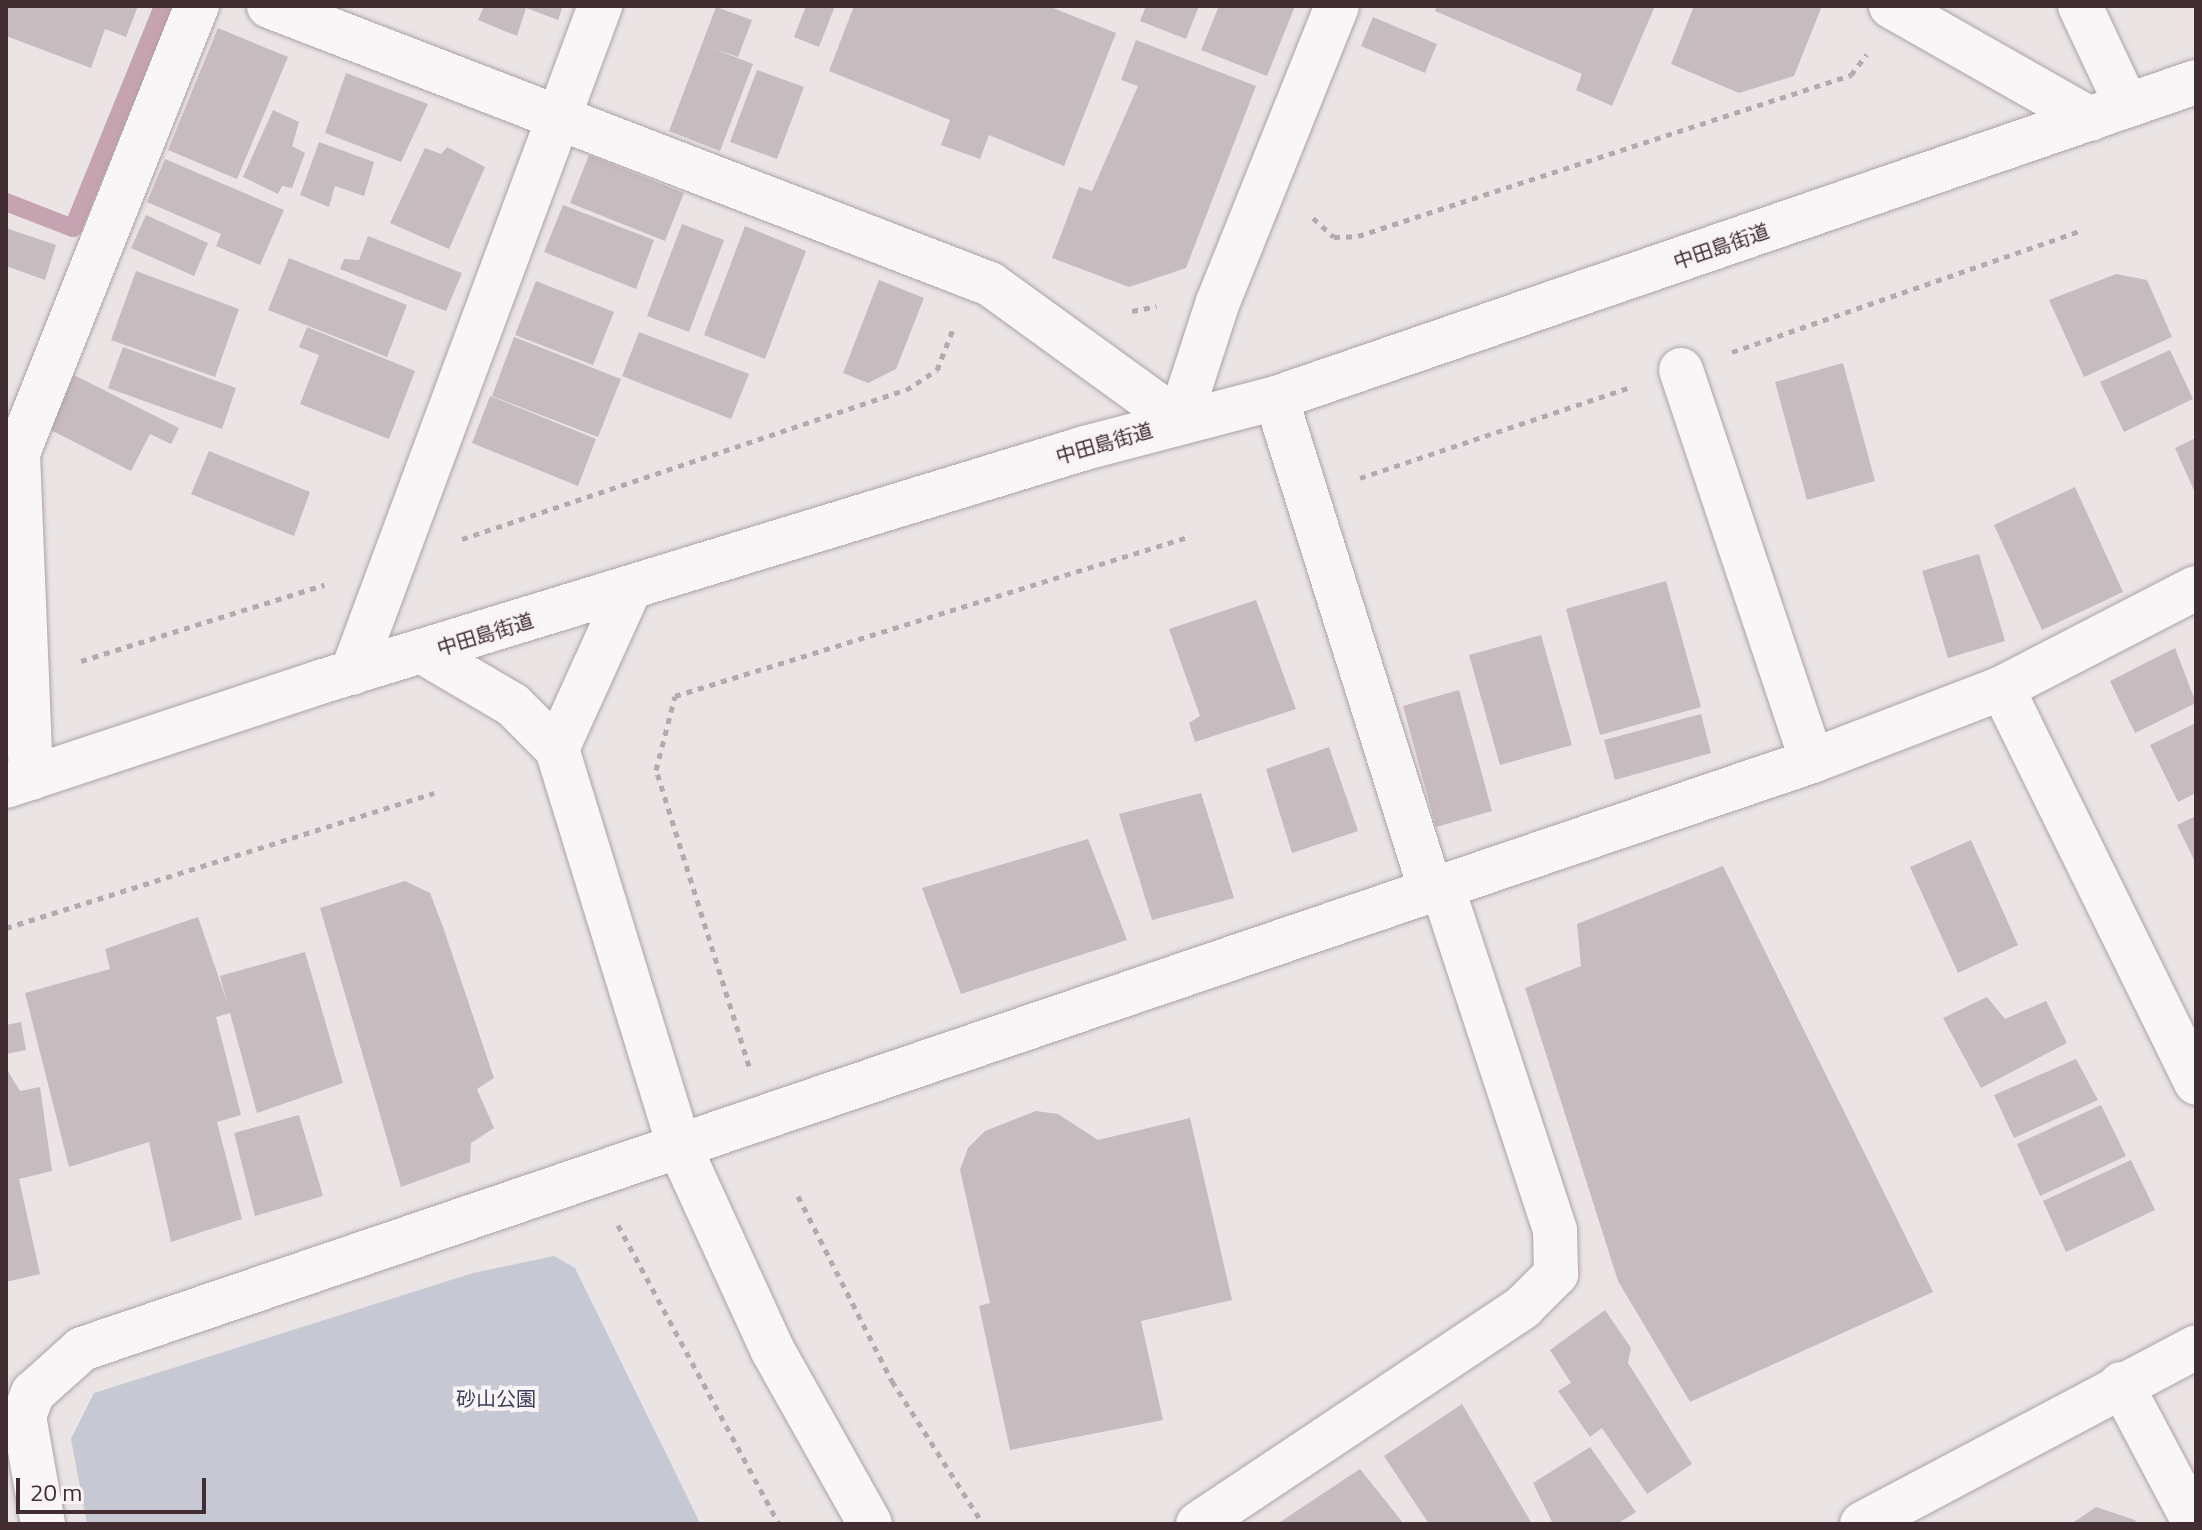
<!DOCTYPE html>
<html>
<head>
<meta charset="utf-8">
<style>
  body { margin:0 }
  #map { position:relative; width:2202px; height:1530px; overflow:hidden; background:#eae4e5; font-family:"Titillium Web","Noto Sans JP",sans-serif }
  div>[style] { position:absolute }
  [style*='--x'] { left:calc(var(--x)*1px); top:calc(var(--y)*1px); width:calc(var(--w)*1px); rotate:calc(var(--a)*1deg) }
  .green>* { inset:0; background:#c6c8d3 }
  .stream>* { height:18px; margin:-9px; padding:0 9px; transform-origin:9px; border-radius:9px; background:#c6a3b0 }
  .building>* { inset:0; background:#c6bbbe }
  .path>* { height:5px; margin-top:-2.5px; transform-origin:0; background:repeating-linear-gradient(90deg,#b3aaac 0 6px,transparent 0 12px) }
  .roads { filter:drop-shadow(0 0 2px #ada2a5) drop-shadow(0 0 2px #ada2a5) }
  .minor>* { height:44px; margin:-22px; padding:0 22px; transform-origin:22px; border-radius:22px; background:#f9f6f7 }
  span { translate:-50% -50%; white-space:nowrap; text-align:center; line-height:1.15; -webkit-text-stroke:8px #f8f3f5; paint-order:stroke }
  .street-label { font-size:20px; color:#412d32 }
  .park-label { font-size:20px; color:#3c3e5b }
  .frame { position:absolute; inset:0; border:8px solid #412d32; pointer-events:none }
  .scale { position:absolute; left:16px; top:1478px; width:190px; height:36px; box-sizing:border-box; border:4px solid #412d32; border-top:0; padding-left:10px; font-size:24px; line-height:28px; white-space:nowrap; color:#412d32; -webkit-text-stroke:6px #f8f3f5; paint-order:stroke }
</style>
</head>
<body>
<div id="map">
  <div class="green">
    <i style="clip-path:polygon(554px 1256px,575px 1268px,700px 1523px,87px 1524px,71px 1439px,94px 1393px,473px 1273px)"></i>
  </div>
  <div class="stream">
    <i style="--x:6;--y:202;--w:72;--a:21.2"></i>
    <i style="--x:73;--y:228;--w:240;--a:-67.9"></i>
  </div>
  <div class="building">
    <i style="clip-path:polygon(7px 6px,138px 6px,126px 37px,105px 29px,91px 68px,6px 36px)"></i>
    <i style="clip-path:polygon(484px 6px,563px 6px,558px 20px,526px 8px,517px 36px,478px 20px)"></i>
    <i style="clip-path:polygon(806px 6px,835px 6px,819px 47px,794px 37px)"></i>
    <i style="clip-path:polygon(854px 6px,1048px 6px,1116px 33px,1064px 166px,989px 135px,980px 159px,941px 145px,950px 120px,829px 71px)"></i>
    <i style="clip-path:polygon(1146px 6px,1199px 6px,1186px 39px,1140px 21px)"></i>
    <i style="clip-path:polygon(1219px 6px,1295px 6px,1267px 76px,1201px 50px)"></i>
    <i style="clip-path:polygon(1437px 6px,1655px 6px,1612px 106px,1576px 90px,1582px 74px,1435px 11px)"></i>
    <i style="clip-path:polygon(1694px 6px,1822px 6px,1794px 76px,1739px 93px,1671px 64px)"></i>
    <i style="clip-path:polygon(716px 7px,752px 20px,738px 57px,712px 48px,753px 64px,720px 151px,669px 131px)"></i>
    <i style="clip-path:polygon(1373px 17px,1437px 44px,1425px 73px,1361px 46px)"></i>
    <i style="clip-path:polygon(218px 28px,288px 57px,237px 179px,168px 150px)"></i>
    <i style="clip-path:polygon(1136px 40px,1256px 86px,1186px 268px,1129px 287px,1052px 258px,1079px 187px,1092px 191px,1138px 86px,1121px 80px)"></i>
    <i style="clip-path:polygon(757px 70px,804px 87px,777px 159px,730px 142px)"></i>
    <i style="clip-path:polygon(346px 73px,428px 104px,401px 162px,325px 133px)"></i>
    <i style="clip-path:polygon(273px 110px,299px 122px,292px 146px,305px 153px,292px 188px,282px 186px,278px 194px,243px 177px)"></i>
    <i style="clip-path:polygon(319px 142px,374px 162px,364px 196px,335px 186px,329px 207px,300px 195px)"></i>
    <i style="clip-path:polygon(447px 147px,485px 167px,449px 249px,390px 223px,425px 148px,441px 154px)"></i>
    <i style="clip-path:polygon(589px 155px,684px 193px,665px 241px,570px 203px)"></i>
    <i style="clip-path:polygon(165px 159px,284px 210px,260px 265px,216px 246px,221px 234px,147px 202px)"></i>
    <i style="clip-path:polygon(563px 205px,654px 240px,636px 289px,544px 252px)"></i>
    <i style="clip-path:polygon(146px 215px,208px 243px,194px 276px,131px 248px)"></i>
    <i style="clip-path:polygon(682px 224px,724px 240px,689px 332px,647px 316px)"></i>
    <i style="clip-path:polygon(745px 226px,806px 251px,765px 359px,704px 335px)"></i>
    <i style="clip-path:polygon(6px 228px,56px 245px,45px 280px,6px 266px)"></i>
    <i style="clip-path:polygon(368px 236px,462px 273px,446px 311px,340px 269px,344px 259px,359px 260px)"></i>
    <i style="clip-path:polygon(289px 258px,407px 305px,387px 357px,268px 310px)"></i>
    <i style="clip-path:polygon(136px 271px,239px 309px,215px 377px,111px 340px)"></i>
    <i style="clip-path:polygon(2116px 274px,2147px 280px,2172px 337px,2084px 377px,2049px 300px)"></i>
    <i style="clip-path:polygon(879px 280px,924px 298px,896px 369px,868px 383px,843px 373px)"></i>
    <i style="clip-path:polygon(536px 281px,614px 312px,593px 365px,515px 335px)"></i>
    <i style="clip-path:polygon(307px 327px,415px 371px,389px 439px,300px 404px,319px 355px,299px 347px)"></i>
    <i style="clip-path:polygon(639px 332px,749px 374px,731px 419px,622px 376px)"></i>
    <i style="clip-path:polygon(514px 337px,621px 379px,598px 437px,492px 396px)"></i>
    <i style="clip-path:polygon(123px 347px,236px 388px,222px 429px,108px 388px)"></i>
    <i style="clip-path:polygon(2170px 350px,2193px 399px,2124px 432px,2100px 382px)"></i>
    <i style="clip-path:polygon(1843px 363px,1875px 481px,1807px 500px,1775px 382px)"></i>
    <i style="clip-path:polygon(74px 375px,179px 428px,171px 444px,150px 434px,131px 471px,47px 428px)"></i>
    <i style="clip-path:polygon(490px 396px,596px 439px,578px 486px,472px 443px)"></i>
    <i style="clip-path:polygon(2196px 438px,2196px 495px,2175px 448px)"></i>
    <i style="clip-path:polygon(209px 451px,310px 492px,294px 536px,191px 494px)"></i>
    <i style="clip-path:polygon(2075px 487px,2123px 592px,2042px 630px,1994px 525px)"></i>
    <i style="clip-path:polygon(1979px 554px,2005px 641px,1948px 658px,1922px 571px)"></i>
    <i style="clip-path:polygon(1666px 581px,1701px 707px,1600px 735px,1566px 609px)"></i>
    <i style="clip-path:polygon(1256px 600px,1296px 709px,1195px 742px,1189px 723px,1200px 716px,1169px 629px)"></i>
    <i style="clip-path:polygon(1541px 635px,1572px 745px,1500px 765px,1469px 655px)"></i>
    <i style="clip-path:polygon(2175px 648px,2196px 703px,2135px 733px,2110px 681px)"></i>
    <i style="clip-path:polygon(1459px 690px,1492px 811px,1436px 827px,1403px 706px)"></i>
    <i style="clip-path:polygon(1701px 714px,1711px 753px,1615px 780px,1604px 740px)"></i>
    <i style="clip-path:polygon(2196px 723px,2196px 793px,2178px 802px,2150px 745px)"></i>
    <i style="clip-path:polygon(1329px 747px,1358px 831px,1292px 853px,1266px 769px)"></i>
    <i style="clip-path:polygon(1201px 793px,1234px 898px,1152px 920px,1119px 814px)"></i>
    <i style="clip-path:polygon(2196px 816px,2196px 864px,2177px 825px)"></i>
    <i style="clip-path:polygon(1088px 839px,1127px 940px,961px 994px,922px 888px)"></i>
    <i style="clip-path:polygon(1971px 840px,2018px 945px,1958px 973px,1910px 867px)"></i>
    <i style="clip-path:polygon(1723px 866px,1933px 1292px,1690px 1402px,1618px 1281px,1525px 988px,1581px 966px,1577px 924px)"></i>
    <i style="clip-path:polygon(405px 881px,430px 893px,443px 927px,494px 1078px,477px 1089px,494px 1128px,471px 1143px,470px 1162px,401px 1187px,320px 908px)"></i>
    <i style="clip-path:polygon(198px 917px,227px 1002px,220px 976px,305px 952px,343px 1083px,257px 1113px,230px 1013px,216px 1017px,241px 1115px,217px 1122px,242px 1219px,171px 1242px,149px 1142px,69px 1167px,25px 993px,110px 969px,105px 949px)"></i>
    <i style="clip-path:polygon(1987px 997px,2005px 1019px,2046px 1001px,2067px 1043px,1981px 1088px,1943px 1018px)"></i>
    <i style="clip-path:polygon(21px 1022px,26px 1050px,6px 1054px,6px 1025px)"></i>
    <i style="clip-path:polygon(2076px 1059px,2098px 1100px,2014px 1138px,1994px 1095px)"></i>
    <i style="clip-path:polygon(6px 1068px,20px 1091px,40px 1087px,52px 1171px,19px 1179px,40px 1274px,6px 1282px)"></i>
    <i style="clip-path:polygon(2101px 1105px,2126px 1156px,2040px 1196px,2017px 1144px)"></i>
    <i style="clip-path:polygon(1036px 1111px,1058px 1114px,1098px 1140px,1190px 1118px,1232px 1300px,1141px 1321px,1163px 1420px,1010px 1450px,979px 1306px,990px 1303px,960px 1170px,968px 1148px,985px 1131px)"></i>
    <i style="clip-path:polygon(299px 1115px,323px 1196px,255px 1216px,234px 1133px)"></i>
    <i style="clip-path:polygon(2131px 1160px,2155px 1210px,2066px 1252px,2043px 1201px)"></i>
    <i style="clip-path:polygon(1605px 1310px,1631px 1348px,1628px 1363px,1692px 1464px,1647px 1494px,1602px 1428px,1590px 1437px,1558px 1391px,1571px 1383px,1550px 1350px)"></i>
    <i style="clip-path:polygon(1462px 1404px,1532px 1524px,1429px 1524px,1384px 1456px)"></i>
    <i style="clip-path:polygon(1590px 1447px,1636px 1512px,1617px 1524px,1553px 1524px,1533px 1483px)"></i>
    <i style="clip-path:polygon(1360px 1469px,1404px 1524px,1277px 1524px)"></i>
    <i style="clip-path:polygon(2096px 1507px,2135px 1520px,2137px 1524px,2071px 1524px)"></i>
  </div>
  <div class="path">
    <i style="--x:1313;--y:218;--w:28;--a:42"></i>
    <i style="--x:1334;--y:237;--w:24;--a:-2"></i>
    <i style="--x:1358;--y:236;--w:519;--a:-18.09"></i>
    <i style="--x:1851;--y:75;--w:26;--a:-53"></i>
    <i style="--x:1132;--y:311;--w:25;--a:-11"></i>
    <i style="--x:1732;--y:352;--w:371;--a:-19.2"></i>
    <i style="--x:1360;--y:478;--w:282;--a:-18.6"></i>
    <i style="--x:462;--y:539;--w:468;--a:-18.6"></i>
    <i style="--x:906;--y:390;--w:37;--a:-33"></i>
    <i style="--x:937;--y:370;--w:44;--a:-68.7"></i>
    <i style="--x:81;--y:661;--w:255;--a:-17.4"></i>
    <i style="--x:6;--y:928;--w:449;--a:-17.5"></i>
    <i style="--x:749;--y:1066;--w:310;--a:-107.4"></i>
    <i style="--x:656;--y:770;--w:76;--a:-75.6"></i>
    <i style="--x:675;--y:696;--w:540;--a:-17.23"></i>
    <i style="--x:798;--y:1196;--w:208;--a:63.1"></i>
    <i style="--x:892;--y:1381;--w:169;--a:57.5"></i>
    <i style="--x:618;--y:1225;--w:340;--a:61.7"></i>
  </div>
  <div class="roads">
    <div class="minor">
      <i style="--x:269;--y:6;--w:773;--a:21.09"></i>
      <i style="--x:990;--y:284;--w:233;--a:35.9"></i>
      <i style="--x:1179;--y:421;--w:125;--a:-71.9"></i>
      <i style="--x:1218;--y:302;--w:319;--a:-68.1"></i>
      <i style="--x:1891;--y:6;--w:229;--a:29.6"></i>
      <i style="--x:2080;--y:6;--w:110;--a:64.8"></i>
      <i style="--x:1681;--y:370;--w:412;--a:71.5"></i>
      <i style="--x:1276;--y:398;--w:514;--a:72.55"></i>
      <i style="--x:423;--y:652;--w:104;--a:30.5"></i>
      <i style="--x:513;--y:705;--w:62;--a:45"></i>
      <i style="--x:557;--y:749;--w:418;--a:72.9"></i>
      <i style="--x:680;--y:1148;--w:223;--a:65.4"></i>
      <i style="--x:773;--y:1351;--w:198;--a:60.7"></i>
      <i style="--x:352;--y:673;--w:712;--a:-69.6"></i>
      <i style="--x:2002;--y:688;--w:440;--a:63.8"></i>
      <i style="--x:557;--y:749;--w:175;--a:-65.6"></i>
      <i style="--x:31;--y:778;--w:325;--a:-92.3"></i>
      <i style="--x:18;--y:453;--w:482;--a:-68.2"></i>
      <i style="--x:6;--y:786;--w:331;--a:-18.3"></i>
      <i style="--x:320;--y:682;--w:800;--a:-17.01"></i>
      <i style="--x:1085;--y:448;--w:197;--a:-14.7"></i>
      <i style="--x:1276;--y:398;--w:973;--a:-18.96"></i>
      <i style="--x:2121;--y:1384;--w:158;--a:62.1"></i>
      <i style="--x:43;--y:1524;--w:110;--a:-100"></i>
      <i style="--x:24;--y:1416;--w:25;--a:-69"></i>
      <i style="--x:33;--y:1393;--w:66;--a:-41.9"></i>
      <i style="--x:82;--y:1349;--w:1827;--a:-18.77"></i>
      <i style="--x:1812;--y:761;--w:204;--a:-21"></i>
      <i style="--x:2002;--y:688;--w:218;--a:-27.3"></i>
      <i style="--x:1198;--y:1524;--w:391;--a:-33.7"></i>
      <i style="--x:1523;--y:1307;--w:47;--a:-45"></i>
      <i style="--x:1556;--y:1274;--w:44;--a:-91.3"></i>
      <i style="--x:1555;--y:1230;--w:364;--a:-108.2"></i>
      <i style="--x:1862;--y:1524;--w:378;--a:-27.9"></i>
    </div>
  </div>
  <div class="street-label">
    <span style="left:1721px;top:246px;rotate:-19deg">中田島街道</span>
    <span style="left:1104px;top:443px;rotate:-16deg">中田島街道</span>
    <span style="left:485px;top:634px;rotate:-17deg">中田島街道</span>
  </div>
  <div class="park-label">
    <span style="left:496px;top:1398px">砂山公園</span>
  </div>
  <div class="frame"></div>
  <div class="scale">20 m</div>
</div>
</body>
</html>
